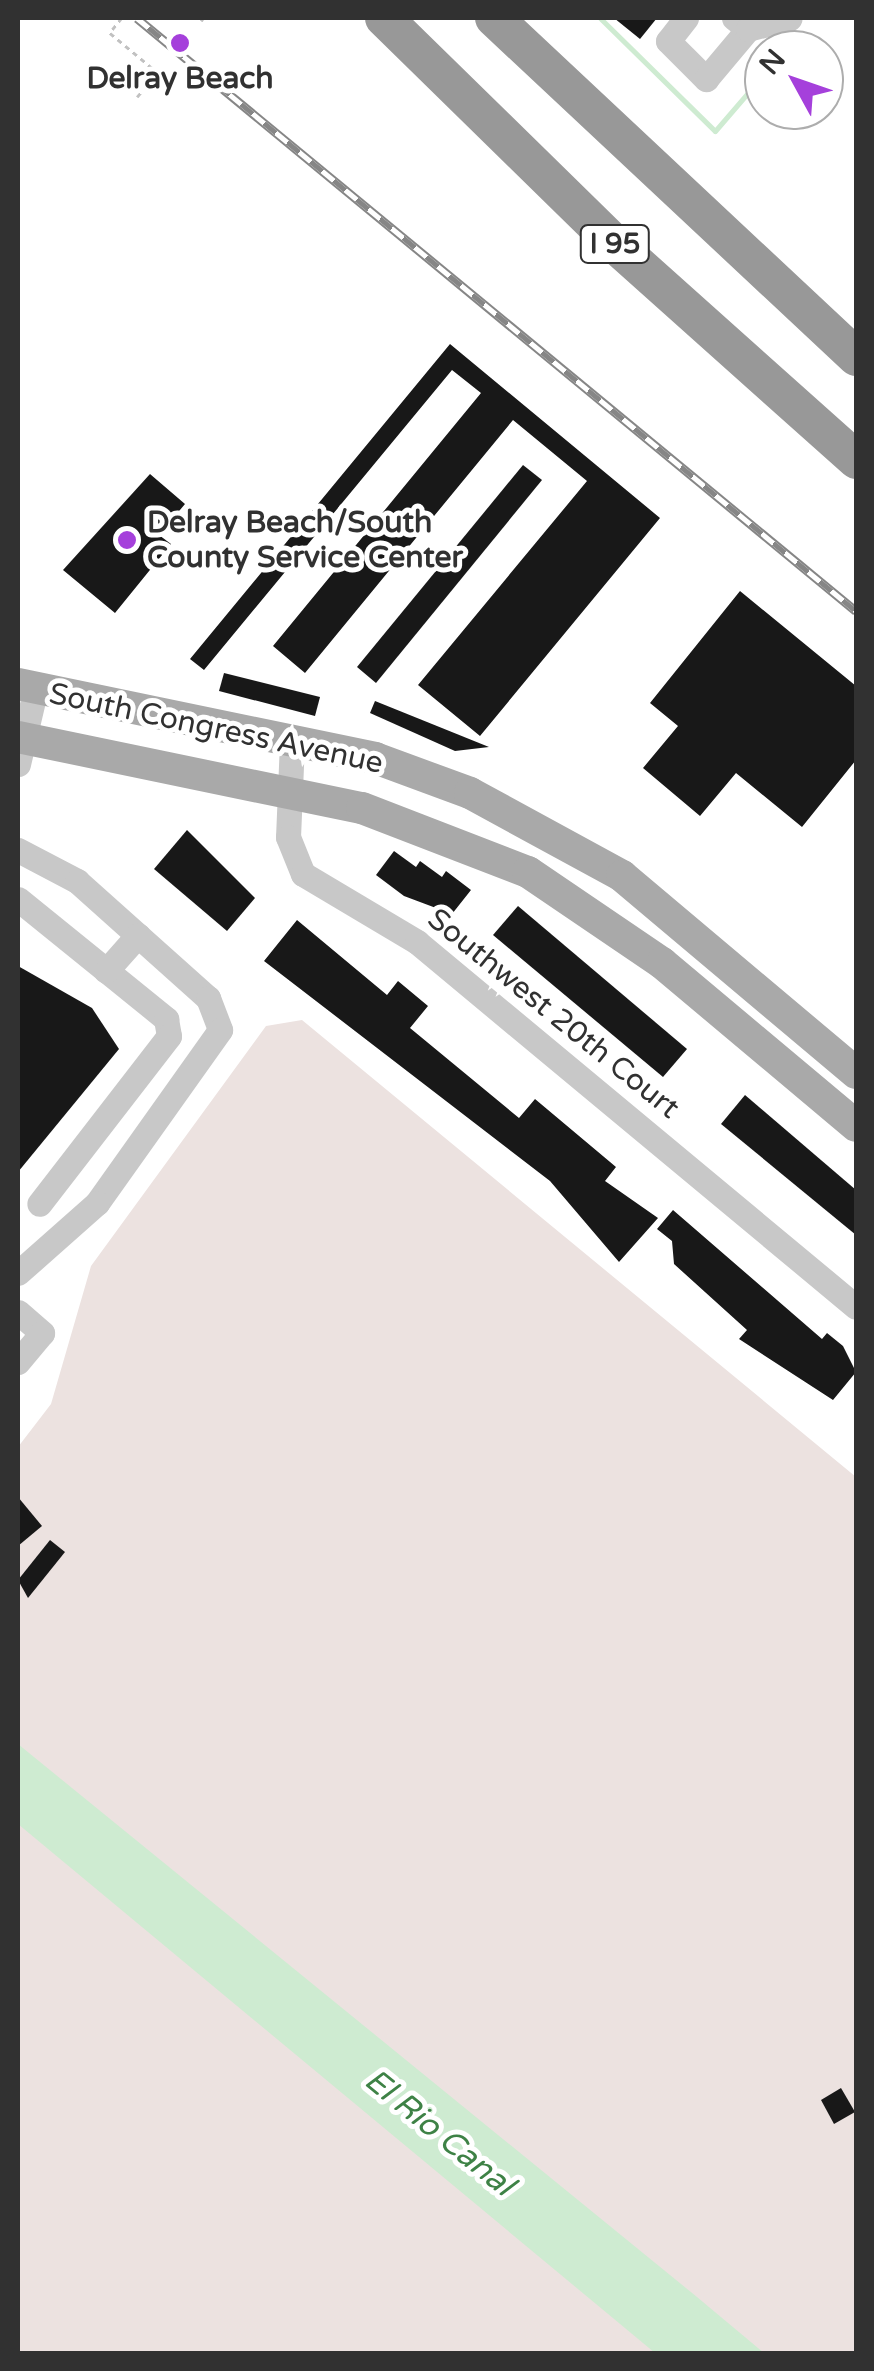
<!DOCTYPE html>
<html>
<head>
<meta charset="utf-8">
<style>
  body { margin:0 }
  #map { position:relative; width:874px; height:2371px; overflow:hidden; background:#fff; font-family:"Varela Round",sans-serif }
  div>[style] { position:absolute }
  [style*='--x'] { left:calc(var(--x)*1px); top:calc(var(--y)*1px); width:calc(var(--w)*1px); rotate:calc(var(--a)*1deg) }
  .green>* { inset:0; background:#ece2e0 }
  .water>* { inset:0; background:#ceebd1 }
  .stream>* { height:5px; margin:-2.5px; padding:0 2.5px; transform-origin:2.5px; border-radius:2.5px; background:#ceebd1 }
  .building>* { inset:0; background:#181818 }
  .path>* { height:2.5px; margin-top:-1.25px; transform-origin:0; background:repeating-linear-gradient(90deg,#c1c1c1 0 5px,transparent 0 10px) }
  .minor>* { height:25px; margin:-12.5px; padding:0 12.5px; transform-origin:12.5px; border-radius:12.5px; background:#c8c8c8 }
  .major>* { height:32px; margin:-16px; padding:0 16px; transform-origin:16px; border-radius:16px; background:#a9a9a9 }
  .highway>* { height:38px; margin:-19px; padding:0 19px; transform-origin:19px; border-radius:19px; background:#989898 }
  .rail>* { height:9px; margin-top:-4.5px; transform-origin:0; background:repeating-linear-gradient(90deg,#fff 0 15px,#868686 0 30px); box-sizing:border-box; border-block:2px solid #868686 }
  .dots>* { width:28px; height:28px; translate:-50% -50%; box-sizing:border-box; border:5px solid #fff; border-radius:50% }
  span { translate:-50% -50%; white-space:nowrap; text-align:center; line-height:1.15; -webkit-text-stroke:10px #fff; paint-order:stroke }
  .shield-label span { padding:2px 8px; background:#fff; border:2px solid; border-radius:8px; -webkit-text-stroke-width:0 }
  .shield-label { font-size:28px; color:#313131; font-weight:700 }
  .poi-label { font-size:30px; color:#313131; font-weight:700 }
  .left { translate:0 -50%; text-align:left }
  .street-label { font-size:30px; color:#313131 }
  .water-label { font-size:32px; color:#3e8246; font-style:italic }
  .frame { position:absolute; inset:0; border:20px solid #313131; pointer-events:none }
  .north { position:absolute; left:744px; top:30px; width:100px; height:100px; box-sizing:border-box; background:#fff; border:2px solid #adadad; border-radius:50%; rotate:310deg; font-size:28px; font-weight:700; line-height:40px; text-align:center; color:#313131 }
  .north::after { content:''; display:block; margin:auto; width:35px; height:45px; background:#a540db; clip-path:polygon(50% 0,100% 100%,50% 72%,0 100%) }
</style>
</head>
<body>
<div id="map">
  <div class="green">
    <i style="clip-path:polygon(302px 1020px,856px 1477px,856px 2353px,18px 2353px,18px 1447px,51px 1404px,91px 1266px,266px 1026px)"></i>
  </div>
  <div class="water">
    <i style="clip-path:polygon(18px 1744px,697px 2297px,764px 2353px,655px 2353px,18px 1824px)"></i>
  </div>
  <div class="stream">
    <i style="--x:600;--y:18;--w:161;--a:44.5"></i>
    <i style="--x:715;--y:131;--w:75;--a:-49.3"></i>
  </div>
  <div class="building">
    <i style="clip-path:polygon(614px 18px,657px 18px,640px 39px)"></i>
    <i style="clip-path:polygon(450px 344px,660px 518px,480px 736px,418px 685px,587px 481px,513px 420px,305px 673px,273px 646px,481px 393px,452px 370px,204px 670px,190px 659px)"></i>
    <i style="clip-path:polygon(523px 465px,542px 480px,376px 683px,357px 667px)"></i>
    <i style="clip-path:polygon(150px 474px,185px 504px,159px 535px,171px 544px,115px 613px,63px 570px)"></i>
    <i style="clip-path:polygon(740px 591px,856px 686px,856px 760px,802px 827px,736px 773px,700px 816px,643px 768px,678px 726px,650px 703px)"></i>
    <i style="clip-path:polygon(224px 673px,320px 697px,315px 716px,219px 691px)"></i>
    <i style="clip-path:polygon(375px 701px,489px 747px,455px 751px,370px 713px)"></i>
    <i style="clip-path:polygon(187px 830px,255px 898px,227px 931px,154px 869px)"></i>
    <i style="clip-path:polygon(394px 851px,416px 867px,420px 861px,442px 877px,446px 871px,471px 890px,452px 914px,404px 896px,376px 875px)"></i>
    <i style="clip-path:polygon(518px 906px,687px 1049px,663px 1077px,493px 935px)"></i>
    <i style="clip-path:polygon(297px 920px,387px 995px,398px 981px,428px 1006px,410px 1028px,519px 1118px,535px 1099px,616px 1167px,605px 1181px,658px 1218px,619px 1262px,550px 1181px,264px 961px)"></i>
    <i style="clip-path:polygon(18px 966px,92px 1008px,119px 1049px,18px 1172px)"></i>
    <i style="clip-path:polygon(745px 1095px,856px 1190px,856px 1235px,721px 1124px)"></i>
    <i style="clip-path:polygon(673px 1210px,822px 1339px,827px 1333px,843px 1346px,856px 1372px,833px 1400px,739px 1339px,747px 1330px,674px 1264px,672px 1241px,657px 1229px)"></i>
    <i style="clip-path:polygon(18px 1497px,42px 1526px,18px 1546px)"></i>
    <i style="clip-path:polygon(50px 1540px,65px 1552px,28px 1598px,18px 1580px)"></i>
    <i style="clip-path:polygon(841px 2088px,855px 2112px,834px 2124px,821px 2100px)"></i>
  </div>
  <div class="path">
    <i style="--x:122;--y:18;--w:19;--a:129"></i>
    <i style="--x:110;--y:33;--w:61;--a:39.7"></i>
    <i style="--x:201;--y:21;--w:4;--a:-56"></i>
    <i style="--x:137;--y:97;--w:38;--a:-51"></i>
  </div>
  <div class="minor">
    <i style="--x:686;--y:18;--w:29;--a:128"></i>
    <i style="--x:668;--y:41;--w:54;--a:45"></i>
    <i style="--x:706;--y:79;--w:65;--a:-50"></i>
    <i style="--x:734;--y:18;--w:18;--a:38"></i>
    <i style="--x:748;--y:29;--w:43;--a:-14.7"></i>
    <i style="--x:292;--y:742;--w:95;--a:92.4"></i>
    <i style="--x:288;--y:837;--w:40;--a:68"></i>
    <i style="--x:303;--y:874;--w:133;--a:30.8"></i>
    <i style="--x:417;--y:942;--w:571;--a:39.74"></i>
    <i style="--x:18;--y:764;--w:74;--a:-76.7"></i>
    <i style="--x:18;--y:850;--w:67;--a:27.7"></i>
    <i style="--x:77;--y:881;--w:176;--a:41.8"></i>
    <i style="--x:208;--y:998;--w:34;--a:69"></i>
    <i style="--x:220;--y:1030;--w:212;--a:125.4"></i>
    <i style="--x:97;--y:1203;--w:106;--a:138.5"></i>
    <i style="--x:18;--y:899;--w:191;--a:39"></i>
    <i style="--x:166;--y:1019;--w:17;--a:80"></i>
    <i style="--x:169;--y:1036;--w:212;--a:127.7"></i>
    <i style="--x:106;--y:971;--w:48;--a:-48.4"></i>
    <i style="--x:18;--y:1312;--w:32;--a:41"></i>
    <i style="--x:42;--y:1333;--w:38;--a:130"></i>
  </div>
  <div class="major">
    <i style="--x:18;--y:684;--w:365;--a:11.7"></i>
    <i style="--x:375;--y:758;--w:101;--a:20.2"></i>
    <i style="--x:470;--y:793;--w:173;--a:28.6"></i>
    <i style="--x:622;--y:876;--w:306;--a:40.1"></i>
    <i style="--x:18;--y:737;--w:351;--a:11.7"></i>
    <i style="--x:362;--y:808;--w:178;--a:21.1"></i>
    <i style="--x:528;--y:872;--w:162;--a:34.2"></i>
    <i style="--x:662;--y:963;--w:253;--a:40"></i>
  </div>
  <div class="highway">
    <i style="--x:384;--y:18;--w:326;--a:44.4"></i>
    <i style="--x:617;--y:246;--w:321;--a:41.8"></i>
    <i style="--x:494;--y:18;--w:496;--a:43.1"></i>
  </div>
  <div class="rail">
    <i style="--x:137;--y:18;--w:932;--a:39.51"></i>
  </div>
  <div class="dots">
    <i style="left:180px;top:43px;background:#a540db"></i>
    <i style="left:127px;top:540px;background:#a540db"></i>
  </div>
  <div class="shield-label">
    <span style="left:615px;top:244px">I 95</span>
  </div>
  <div class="poi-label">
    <span style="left:180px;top:79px">Delray Beach</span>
    <span class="left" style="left:147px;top:540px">Delray Beach/South<br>County Service Center</span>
  </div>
  <div class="street-label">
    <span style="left:216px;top:729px;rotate:12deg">South Congress Avenue</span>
    <span style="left:553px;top:1014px;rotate:39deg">Southwest 20th Court</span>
  </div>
  <div class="water-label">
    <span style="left:439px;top:2133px;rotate:39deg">El Rio Canal</span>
  </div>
  <div class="frame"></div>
  <div class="north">N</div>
</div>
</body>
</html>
